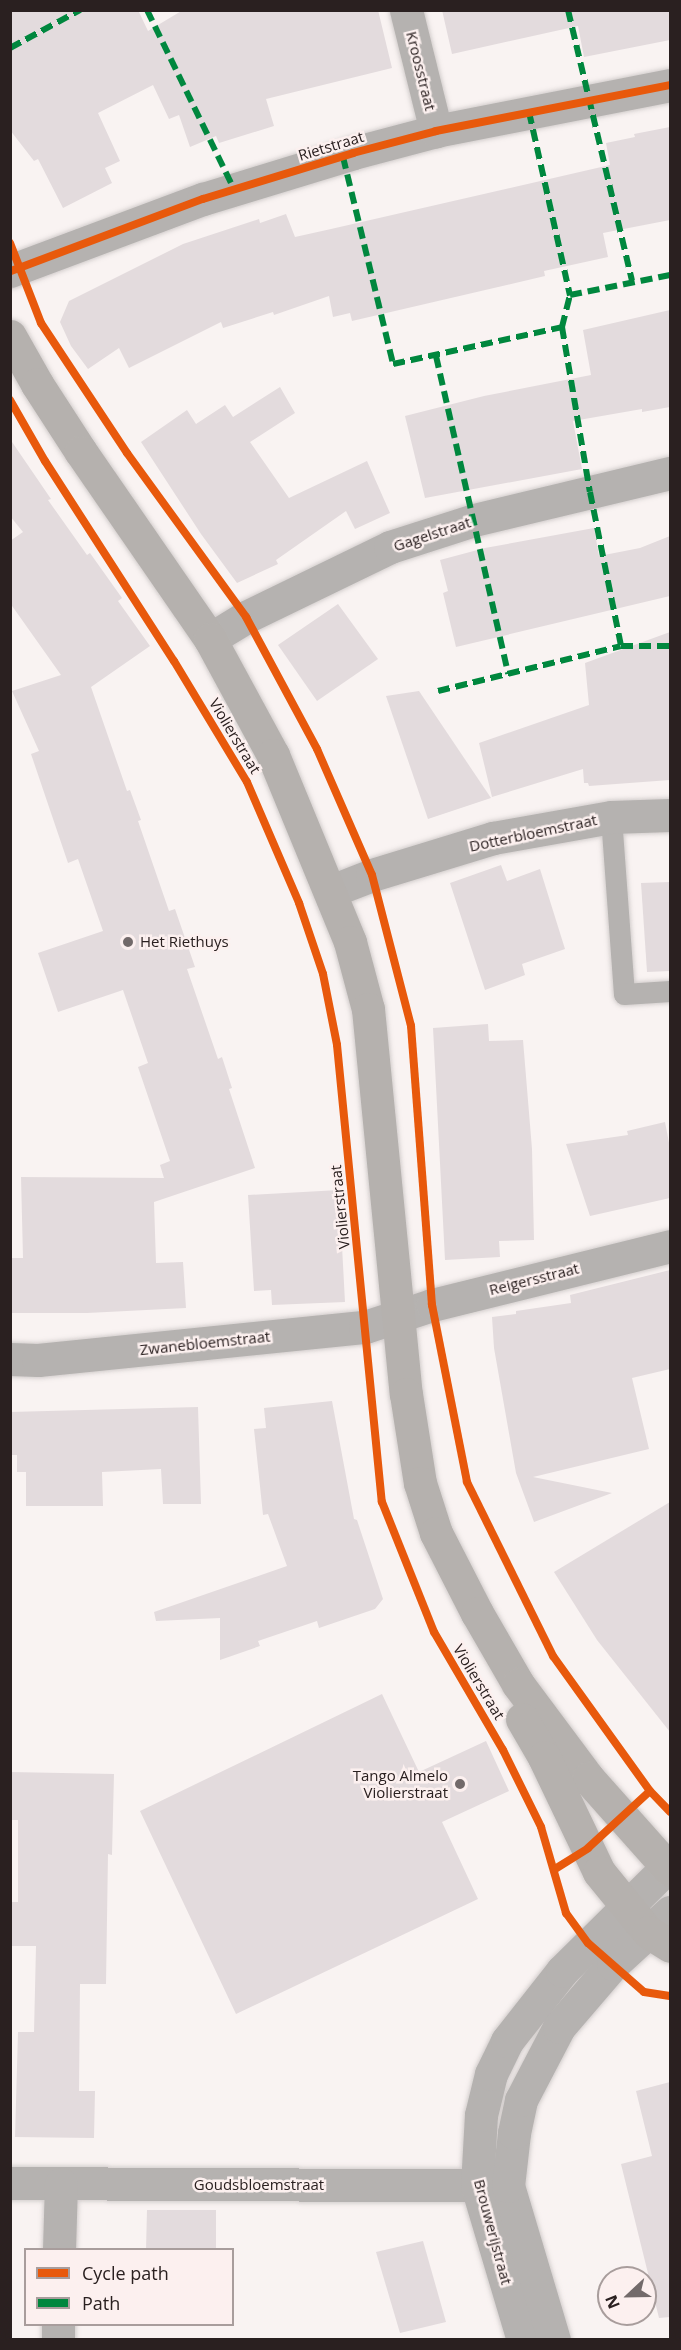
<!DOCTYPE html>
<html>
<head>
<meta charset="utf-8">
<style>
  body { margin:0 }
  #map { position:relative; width:681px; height:2350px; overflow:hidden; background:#f9f3f2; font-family:"Open Sans",sans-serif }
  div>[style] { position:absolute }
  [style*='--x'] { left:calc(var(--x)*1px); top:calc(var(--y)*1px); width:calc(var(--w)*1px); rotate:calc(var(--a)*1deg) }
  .building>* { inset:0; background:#e3dbdd }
  .roads { filter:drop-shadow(0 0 2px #d3cecd) drop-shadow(0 0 2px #d3cecd) }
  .lane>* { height:21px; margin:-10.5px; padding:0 10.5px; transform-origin:10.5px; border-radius:10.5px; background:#b5b2b0 }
  .street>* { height:33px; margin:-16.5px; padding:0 16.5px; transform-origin:16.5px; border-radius:16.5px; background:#b5b2b0 }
  .secondary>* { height:33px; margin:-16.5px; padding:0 16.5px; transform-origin:16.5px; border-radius:16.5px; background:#b5b1ae }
  .quiet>* { height:6px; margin-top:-3px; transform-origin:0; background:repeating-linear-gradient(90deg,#00873e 0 12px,transparent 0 18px) }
  .cycleway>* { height:8px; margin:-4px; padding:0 4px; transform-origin:4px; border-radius:4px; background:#e8590c }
  .dots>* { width:16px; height:16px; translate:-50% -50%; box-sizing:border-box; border:3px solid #fcf0ef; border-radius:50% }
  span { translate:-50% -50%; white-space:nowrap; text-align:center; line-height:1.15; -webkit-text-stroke:5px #fcf0ef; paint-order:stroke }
  .street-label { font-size:15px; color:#2a2020 }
  .poi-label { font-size:15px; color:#2a2020 }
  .left { translate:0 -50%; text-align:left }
  .right { translate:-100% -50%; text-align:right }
  .frame { position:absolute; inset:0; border:12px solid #2a2020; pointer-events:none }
  .legend { position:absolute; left:24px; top:2248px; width:210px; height:78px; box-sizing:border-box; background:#fcf0ef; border:2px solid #a89d9c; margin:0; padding:8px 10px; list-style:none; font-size:18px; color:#2a2020 }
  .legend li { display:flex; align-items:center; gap:12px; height:30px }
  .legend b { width:30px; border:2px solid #a89d9c }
  .north { position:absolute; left:597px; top:2266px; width:60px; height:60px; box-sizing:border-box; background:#fcf0ef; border:2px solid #a89d9c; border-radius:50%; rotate:248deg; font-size:16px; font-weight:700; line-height:24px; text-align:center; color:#2a2020 }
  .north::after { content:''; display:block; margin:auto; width:21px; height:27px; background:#726a6a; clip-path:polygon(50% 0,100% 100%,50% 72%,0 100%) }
</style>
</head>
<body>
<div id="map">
  <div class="building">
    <i style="clip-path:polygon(10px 10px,138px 10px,148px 31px,183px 10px,378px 10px,392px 68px,266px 99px,274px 126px,219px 143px,216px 136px,190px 147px,179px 115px,169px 119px,153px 85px,98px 113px,120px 161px,105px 168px,112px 183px,63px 208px,38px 159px,34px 161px,10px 130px)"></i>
    <i style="clip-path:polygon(442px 10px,670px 10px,670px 40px,584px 57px,578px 26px,452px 54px)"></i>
    <i style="clip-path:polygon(670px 127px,670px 220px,603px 233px,608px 257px,544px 271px,545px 276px,352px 321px,350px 313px,333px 317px,329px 296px,274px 315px,273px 312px,223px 328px,221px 322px,129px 368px,119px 348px,88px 369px,71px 346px,60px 322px,69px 301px,183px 244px,259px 219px,260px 223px,286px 214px,295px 237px,331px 229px,610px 165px,606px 143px,635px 137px,634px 134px)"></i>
    <i style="clip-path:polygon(670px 310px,670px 407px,642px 412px,642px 409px,573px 421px,582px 469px,425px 498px,405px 416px,484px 396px,591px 375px,583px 330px)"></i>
    <i style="clip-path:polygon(280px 387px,295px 413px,250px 442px,289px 498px,367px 461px,390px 513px,355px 529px,346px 511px,276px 560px,278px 564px,237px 583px,201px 534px,141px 442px,187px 410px,196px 424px,225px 405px,233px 417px)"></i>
    <i style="clip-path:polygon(10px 439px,51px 499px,48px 500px,87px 555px,90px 553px,122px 598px,118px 601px,150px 646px,91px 687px,127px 791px,130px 790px,141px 820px,138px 821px,169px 911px,175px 909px,195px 967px,187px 969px,218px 1059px,222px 1057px,232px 1088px,229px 1089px,255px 1168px,154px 1202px,156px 1263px,183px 1262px,186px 1308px,87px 1313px,10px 1313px,10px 1258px,23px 1258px,21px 1177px,164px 1178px,160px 1165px,170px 1161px,138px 1067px,148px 1063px,123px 990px,58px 1012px,38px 953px,103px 931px,78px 859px,68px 863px,31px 754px,39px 751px,12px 691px,61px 675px,10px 603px,10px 541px,23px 532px,10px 516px)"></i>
    <i style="clip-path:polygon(594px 528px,599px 556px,640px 548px,670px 536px,670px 596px,456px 647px,443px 593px,448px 591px,440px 560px,485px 548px)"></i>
    <i style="clip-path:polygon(338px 604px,378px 659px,317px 701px,278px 645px)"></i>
    <i style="clip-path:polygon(670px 632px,670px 780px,589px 786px,588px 783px,584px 783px,583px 769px,492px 797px,479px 743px,589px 705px,585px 663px)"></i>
    <i style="clip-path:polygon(419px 691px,491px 798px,428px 819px,386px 696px)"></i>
    <i style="clip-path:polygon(501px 865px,507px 881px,540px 869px,565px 949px,522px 964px,525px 975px,485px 990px,450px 883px)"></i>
    <i style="clip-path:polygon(670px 882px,670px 971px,647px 972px,641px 883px)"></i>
    <i style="clip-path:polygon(488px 1024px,489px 1041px,523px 1040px,532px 1149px,534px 1240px,499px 1241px,500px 1257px,445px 1260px,433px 1028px)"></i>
    <i style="clip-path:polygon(665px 1122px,670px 1148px,670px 1198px,590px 1216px,566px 1144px,628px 1135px,627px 1131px)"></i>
    <i style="clip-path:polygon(339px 1190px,345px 1302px,272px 1305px,271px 1290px,254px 1291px,248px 1195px)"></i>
    <i style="clip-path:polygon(670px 1270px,670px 1369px,632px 1378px,649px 1449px,533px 1477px,612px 1493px,534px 1522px,516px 1473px,494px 1348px,492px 1317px,516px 1314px,516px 1311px,571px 1303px,570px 1295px)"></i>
    <i style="clip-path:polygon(332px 1401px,354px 1519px,357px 1520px,383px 1599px,375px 1609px,319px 1628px,317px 1621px,258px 1641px,260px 1646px,220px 1660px,220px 1618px,156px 1621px,154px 1612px,287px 1566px,268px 1514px,263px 1515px,254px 1429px,266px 1428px,264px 1408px)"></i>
    <i style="clip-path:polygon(198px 1407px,201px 1504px,163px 1504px,161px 1469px,102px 1472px,103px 1506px,26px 1506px,26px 1472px,17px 1472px,17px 1455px,10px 1455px,10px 1412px)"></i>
    <i style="clip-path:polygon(670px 1502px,670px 1732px,597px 1640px,554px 1572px)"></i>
    <i style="clip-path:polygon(382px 1694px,419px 1772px,486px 1741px,509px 1791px,442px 1822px,478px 1899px,236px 2014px,140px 1811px)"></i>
    <i style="clip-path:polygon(10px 1772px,114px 1774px,112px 1855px,108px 1854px,106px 1984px,80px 1984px,79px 2091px,95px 2091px,94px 2138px,15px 2137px,18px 2032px,34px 2032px,36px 1946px,10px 1946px,10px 1902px,18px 1902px,18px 1820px,10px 1820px)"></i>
    <i style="clip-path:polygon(670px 2082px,670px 2317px,659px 2318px,621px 2164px,652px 2156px,636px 2091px)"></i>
    <i style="clip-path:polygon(147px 2210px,216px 2210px,216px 2250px,146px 2250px)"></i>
    <i style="clip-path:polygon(423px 2241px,446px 2322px,400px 2333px,376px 2252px)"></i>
  </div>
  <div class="roads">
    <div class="lane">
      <i style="--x:611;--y:817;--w:177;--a:85.8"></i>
      <i style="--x:624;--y:994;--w:46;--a:-3.7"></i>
    </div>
    <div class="street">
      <i style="--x:406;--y:10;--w:125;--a:76.1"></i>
      <i style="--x:10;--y:271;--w:206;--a:-20.5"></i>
      <i style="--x:203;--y:199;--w:157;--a:-17"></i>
      <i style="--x:353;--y:153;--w:86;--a:-14.8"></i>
      <i style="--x:436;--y:131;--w:238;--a:-11.1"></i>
      <i style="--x:210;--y:639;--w:42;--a:-31.4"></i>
      <i style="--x:246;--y:617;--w:160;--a:-25.9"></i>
      <i style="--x:390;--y:547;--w:88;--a:-17.8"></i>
      <i style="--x:474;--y:520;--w:202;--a:-13.5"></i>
      <i style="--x:331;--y:891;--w:44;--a:-21.3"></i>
      <i style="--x:372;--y:875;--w:127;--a:-17"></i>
      <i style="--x:493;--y:838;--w:120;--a:-10.1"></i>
      <i style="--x:611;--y:817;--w:59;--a:-1.9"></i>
      <i style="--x:10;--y:1359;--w:28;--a:2"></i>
      <i style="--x:38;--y:1360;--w:329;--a:-5.8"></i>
      <i style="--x:365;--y:1327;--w:71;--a:-18.2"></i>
      <i style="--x:432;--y:1305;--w:245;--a:-13.9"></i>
      <i style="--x:10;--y:2183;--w:498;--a:0.3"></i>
      <i style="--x:59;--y:2250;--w:66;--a:-88.3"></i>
      <i style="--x:58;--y:2340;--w:16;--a:-90"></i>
      <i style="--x:523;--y:2340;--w:161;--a:-106.6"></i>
      <i style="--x:477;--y:2186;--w:71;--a:-86.8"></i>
      <i style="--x:481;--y:2115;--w:42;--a:-76.3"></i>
      <i style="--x:491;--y:2074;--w:37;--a:-64"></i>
      <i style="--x:507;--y:2041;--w:89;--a:-51.8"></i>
      <i style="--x:562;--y:1971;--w:148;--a:-44.7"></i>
      <i style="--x:554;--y:2340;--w:161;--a:-106.6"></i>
      <i style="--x:508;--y:2186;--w:53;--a:-83.5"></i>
      <i style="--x:514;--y:2133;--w:34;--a:-78"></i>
      <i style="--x:521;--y:2100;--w:82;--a:-62.5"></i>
      <i style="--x:559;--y:2027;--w:83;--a:-49.4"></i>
      <i style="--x:613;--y:1964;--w:77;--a:-42.4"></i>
    </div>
    <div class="secondary">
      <i style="--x:10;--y:336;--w:55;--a:60.6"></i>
      <i style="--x:37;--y:384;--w:81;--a:57.1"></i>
      <i style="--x:81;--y:452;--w:227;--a:55.4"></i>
      <i style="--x:210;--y:639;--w:132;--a:61.5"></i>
      <i style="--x:273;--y:755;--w:202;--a:67.6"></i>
      <i style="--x:350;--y:942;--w:69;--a:75"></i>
      <i style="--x:368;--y:1009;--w:387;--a:84.4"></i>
      <i style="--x:406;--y:1394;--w:90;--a:81.1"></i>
      <i style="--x:420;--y:1483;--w:52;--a:72.3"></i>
      <i style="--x:436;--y:1533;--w:90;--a:62.9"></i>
      <i style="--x:477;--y:1613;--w:82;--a:60"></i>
      <i style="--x:518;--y:1684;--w:117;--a:53.3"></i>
      <i style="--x:588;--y:1778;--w:123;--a:48.3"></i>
      <i style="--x:522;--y:1719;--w:44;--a:59.9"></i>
      <i style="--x:544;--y:1757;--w:127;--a:64.4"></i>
      <i style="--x:599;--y:1872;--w:77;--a:50.8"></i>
      <i style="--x:648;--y:1932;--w:26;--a:32"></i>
    </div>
  </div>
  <div class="quiet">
    <i style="--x:147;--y:10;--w:199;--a:64.1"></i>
    <i style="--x:568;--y:10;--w:278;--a:76.7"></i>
    <i style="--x:10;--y:48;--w:80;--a:-28.5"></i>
    <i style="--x:529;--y:112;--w:188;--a:77.4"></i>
    <i style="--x:343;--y:157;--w:213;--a:76.4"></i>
    <i style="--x:393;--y:364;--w:173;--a:-12.3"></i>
    <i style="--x:562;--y:327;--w:33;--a:-76"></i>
    <i style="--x:570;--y:295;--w:102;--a:-11.3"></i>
    <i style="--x:562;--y:327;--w:167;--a:80.4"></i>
    <i style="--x:590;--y:492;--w:157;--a:78.6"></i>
    <i style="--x:436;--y:356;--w:326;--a:77.2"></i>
    <i style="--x:438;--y:691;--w:188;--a:-13.8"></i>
    <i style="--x:621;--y:646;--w:49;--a:0"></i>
  </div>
  <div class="cycleway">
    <i style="--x:10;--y:243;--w:86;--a:68.8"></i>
    <i style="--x:41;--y:323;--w:156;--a:56.5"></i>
    <i style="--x:127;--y:453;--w:203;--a:54"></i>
    <i style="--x:246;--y:617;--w:150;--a:61.7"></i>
    <i style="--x:317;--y:749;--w:137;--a:66.4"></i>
    <i style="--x:372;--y:875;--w:156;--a:75.5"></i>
    <i style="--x:411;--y:1026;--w:280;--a:85.7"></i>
    <i style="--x:432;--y:1305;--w:180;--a:78.8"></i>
    <i style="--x:467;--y:1482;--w:194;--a:63.7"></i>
    <i style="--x:553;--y:1656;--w:166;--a:54.3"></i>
    <i style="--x:650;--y:1791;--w:29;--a:46"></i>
    <i style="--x:11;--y:271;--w:205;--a:-20.6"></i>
    <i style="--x:203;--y:199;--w:157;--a:-17"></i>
    <i style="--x:353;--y:153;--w:86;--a:-14.8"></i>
    <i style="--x:436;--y:131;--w:238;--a:-11.1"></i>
    <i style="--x:10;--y:400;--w:70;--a:60.2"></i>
    <i style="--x:45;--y:461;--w:238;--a:57.2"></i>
    <i style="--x:174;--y:661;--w:141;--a:58.9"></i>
    <i style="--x:247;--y:782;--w:132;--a:66.7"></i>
    <i style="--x:299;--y:903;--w:75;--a:71.3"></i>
    <i style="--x:323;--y:974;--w:72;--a:78.8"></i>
    <i style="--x:337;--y:1045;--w:459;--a:84.4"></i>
    <i style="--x:382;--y:1502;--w:140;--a:68.2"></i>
    <i style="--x:434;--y:1632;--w:137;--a:59.7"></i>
    <i style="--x:503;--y:1750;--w:86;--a:63.7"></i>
    <i style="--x:541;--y:1827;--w:90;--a:73.8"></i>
    <i style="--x:566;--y:1913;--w:37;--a:54"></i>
    <i style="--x:588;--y:1943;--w:74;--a:41.2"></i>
    <i style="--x:644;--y:1992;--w:26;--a:9"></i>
    <i style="--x:555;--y:1869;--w:39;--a:-32"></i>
    <i style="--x:588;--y:1848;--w:84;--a:-42.6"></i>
  </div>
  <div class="dots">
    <i style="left:128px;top:942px;background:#726a6a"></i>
    <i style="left:460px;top:1784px;background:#726a6a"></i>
  </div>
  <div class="street-label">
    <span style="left:421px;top:71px;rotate:76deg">Kroosstraat</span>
    <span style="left:331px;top:146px;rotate:-17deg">Rietstraat</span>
    <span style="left:432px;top:534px;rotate:-18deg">Gagelstraat</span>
    <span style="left:235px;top:736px;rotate:59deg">Violierstraat</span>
    <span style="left:533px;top:833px;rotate:-12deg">Dotterbloemstraat</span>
    <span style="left:340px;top:1207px;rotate:-96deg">Violierstraat</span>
    <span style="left:534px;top:1279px;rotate:-14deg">Reigersstraat</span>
    <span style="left:205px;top:1343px;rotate:-6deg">Zwanebloemstraat</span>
    <span style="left:479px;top:1682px;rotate:59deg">Violierstraat</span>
    <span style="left:259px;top:2185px">Goudsbloemstraat</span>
    <span style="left:493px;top:2232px;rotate:75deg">Brouwerijstraat</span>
  </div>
  <div class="poi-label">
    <span class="left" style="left:140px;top:942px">Het Riethuys</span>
    <span class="right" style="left:448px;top:1784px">Tango Almelo<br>Violierstraat</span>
  </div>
  <div class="frame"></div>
  <ul class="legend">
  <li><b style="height:8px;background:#e8590c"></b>Cycle path</li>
  <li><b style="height:8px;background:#00873e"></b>Path</li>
  </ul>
  <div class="north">N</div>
</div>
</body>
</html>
